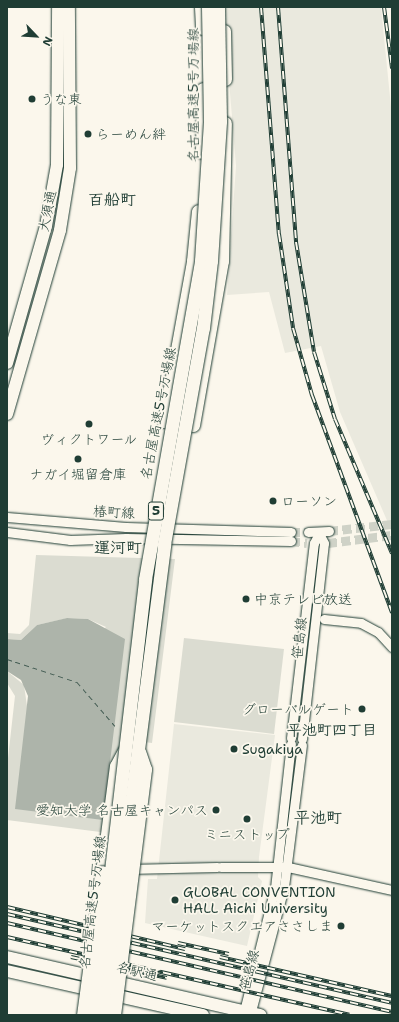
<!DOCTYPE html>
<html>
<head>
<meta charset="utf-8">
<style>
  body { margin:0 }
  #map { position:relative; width:399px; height:1022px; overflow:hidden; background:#fbf7ec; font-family:"Shantell Sans","Klee One",sans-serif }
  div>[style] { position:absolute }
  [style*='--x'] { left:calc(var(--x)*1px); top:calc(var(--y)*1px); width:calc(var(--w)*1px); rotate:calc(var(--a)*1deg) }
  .built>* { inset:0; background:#eae9de }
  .green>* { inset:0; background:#dbdcd1 }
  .water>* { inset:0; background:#adb4aa }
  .ferry>* { height:1px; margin-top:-0.5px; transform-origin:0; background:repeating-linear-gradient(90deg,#425b52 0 5px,transparent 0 9px) }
  .tertiary-tunnel>* { height:9px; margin-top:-4.5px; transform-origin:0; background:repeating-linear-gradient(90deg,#cfd2c7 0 9px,transparent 0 13.5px) }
  .roads { filter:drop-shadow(0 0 1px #1f3d34) drop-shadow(0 0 1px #1f3d34) }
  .tertiary>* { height:9px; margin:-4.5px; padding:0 4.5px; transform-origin:4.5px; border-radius:4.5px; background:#fbf7ec }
  .primary>* { height:12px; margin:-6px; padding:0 6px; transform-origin:6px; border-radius:6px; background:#fbf7ec }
  .motorway>* { height:13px; margin:-6.5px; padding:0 6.5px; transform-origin:6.5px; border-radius:6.5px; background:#fbf7ec }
  .rail>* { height:4px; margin-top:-2px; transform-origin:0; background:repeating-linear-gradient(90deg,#fbf7ec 0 8px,#1f3d34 0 16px); box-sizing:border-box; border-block:1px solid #1f3d34 }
  .bridges { filter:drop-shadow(0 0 1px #1f3d34) drop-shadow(0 0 1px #1f3d34) }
  .motorway-bridge>* { height:13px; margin:-6.5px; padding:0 6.5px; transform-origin:6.5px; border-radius:6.5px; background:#fbf7ec }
  .dots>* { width:11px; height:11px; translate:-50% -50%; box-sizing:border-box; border:2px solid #fbf7ec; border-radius:50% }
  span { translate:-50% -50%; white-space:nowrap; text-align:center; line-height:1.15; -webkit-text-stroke:3.5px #fbf7ec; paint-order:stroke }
  .shield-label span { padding:1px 3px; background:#fbf7ec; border:1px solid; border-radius:3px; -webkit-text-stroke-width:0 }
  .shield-label { font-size:13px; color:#1f3d34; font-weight:700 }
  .street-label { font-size:14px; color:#1f3d34 }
  .poi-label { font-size:14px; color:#1f3d34 }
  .left { translate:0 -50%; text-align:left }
  .right { translate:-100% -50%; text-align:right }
  .neighbourhood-label { font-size:15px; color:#1f3d34; font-weight:700 }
  .quarter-label { font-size:16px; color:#1f3d34; font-weight:700 }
  .frame { position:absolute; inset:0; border:8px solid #1f3d34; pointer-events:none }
  .north { position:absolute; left:16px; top:16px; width:40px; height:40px; -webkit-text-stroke:3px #fbf7ec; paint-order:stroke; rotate:115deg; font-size:11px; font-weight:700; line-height:16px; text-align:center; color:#1f3d34 }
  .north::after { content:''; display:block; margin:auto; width:14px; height:18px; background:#1f3d34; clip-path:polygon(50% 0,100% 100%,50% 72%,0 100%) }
</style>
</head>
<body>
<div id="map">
  <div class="built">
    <i style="clip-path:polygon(223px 7px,381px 7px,392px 117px,392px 532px,340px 412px,321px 346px,285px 353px,269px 292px,227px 295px,236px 166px)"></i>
    <i style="clip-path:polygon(174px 724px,275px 735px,259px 857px,258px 877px,262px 881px,247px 946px,145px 923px,148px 879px,157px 879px)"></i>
  </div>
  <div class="green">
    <i style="clip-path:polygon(36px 555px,175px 559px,152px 743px,121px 739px,108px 833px,7px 820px,7px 767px,15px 696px,7px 683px,7px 671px,24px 685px,27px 706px,106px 627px,88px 619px,68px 618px,37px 625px,21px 640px,7px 639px,7px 633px,20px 634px,29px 625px)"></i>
    <i style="clip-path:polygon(184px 638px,284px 649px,274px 734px,174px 722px)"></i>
  </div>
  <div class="water">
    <i style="clip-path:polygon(67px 618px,88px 619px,125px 639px,103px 820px,15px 809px,28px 696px,21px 680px,7px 671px,7px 639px,21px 640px,37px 625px)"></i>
  </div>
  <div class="ferry">
    <i style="--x:7;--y:659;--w:74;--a:18.2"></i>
    <i style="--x:77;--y:682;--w:58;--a:49.2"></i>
  </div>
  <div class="tertiary-tunnel">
    <i style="--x:329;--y:531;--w:63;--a:-6.3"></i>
    <i style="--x:291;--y:532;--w:17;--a:0"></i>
    <i style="--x:291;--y:541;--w:16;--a:7"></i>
    <i style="--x:328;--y:543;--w:64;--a:-7.1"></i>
  </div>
  <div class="roads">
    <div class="tertiary">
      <i style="--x:7;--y:517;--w:119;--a:4.8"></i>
      <i style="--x:126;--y:527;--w:165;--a:1.7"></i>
      <i style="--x:7;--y:532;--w:64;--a:7.2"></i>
      <i style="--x:70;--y:540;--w:56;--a:-2"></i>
      <i style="--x:126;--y:538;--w:165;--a:1"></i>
      <i style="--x:308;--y:532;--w:21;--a:-3"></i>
      <i style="--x:324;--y:619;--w:37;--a:6"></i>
      <i style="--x:361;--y:623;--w:19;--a:28"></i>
      <i style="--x:378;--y:632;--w:21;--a:47"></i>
      <i style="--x:291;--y:738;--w:196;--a:-83.3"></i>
      <i style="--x:314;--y:543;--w:11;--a:-63"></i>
      <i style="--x:302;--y:739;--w:197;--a:-83.6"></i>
      <i style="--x:324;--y:543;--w:11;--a:-117"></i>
      <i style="--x:221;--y:867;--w:67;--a:0"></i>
      <i style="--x:288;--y:867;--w:107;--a:12.5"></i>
      <i style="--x:127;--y:869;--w:90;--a:-1.3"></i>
      <i style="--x:243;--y:1015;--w:131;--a:-75.9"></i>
      <i style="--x:275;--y:888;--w:145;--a:-83.7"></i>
      <i style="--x:250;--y:1015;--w:132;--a:-75.1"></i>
      <i style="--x:284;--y:887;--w:143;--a:-82.8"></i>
    </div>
    <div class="primary">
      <i style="--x:7;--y:363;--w:142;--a:-74.1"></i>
      <i style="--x:46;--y:226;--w:62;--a:-79.8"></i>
      <i style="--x:57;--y:165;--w:158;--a:-89.6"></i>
      <i style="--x:7;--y:414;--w:191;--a:-73.9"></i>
      <i style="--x:60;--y:230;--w:63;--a:-80.8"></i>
      <i style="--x:70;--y:168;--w:161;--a:-90.4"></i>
      <i style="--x:7;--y:957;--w:260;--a:12.9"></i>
      <i style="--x:7;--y:971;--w:201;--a:12.7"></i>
    </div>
    <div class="motorway">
      <i style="--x:201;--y:7;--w:21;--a:87"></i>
      <i style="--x:224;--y:31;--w:48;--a:88.8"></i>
      <i style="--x:202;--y:152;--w:63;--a:-89.1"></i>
      <i style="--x:164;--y:421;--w:163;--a:-79.7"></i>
      <i style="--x:193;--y:261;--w:50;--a:-84.3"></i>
      <i style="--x:193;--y:425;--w:167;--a:-80"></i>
      <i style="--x:222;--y:261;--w:138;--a:-88.8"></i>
      <i style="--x:102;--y:872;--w:107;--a:-82.5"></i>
      <i style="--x:116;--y:766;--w:17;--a:-62"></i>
    </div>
  </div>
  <div class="rail">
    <i style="--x:261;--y:7;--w:228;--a:85.5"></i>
    <i style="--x:279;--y:234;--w:95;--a:81.5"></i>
    <i style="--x:293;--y:328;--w:70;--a:74.2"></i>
    <i style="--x:312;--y:395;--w:232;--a:69.8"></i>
    <i style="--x:278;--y:7;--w:236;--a:85.6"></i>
    <i style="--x:296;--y:242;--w:111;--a:80.7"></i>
    <i style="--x:314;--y:352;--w:70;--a:72.6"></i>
    <i style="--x:335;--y:419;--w:146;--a:67"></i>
    <i style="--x:384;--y:7;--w:62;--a:82.5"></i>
    <i style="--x:7;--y:907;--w:183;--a:13.3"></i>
    <i style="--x:7;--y:914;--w:395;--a:13"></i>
    <i style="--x:7;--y:923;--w:395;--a:13"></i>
    <i style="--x:7;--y:937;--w:351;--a:12.8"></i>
    <i style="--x:178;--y:943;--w:52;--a:12.2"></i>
    <i style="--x:71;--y:957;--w:98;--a:12.3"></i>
    <i style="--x:220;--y:957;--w:176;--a:12.8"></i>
  </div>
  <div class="bridges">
    <div class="motorway-bridge">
      <i style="--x:83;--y:1015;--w:144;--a:-82.4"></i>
      <i style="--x:94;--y:1015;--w:439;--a:-83.3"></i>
      <i style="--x:145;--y:579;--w:323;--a:-80"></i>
      <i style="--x:201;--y:261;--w:140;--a:-86.3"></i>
      <i style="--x:210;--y:121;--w:114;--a:-91"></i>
      <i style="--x:104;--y:1015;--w:475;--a:-82.7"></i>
      <i style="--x:164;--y:544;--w:219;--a:-79.8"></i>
      <i style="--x:203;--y:328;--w:67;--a:-83.2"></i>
      <i style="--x:211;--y:261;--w:140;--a:-86.3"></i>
      <i style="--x:220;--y:121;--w:114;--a:-91"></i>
      <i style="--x:114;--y:1015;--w:248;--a:-82.8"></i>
      <i style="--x:145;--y:769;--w:18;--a:-109"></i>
    </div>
  </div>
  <div class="dots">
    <i style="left:32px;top:99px;background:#1f3d34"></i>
    <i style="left:88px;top:134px;background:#1f3d34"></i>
    <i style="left:89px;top:424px;background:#1f3d34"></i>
    <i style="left:78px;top:459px;background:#1f3d34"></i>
    <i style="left:273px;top:501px;background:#1f3d34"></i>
    <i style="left:246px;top:599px;background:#1f3d34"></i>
    <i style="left:362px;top:709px;background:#1f3d34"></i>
    <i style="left:234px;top:749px;background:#1f3d34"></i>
    <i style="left:216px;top:810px;background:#1f3d34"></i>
    <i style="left:247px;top:819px;background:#1f3d34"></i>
    <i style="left:175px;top:900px;background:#1f3d34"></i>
    <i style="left:341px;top:926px;background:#1f3d34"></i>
  </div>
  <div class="shield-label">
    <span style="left:156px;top:511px">5</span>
  </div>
  <div class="street-label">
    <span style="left:193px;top:95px;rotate:-90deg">名古屋高速5号万場線</span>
    <span style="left:47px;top:211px;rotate:-79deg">大須通</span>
    <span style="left:158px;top:413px;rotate:-79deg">名古屋高速5号万場線</span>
    <span style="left:114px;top:512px;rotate:3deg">椿町線</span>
    <span style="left:299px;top:638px;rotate:-84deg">笹島線</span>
    <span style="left:92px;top:902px;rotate:-83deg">名古屋高速5号万場線</span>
    <span style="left:249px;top:970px;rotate:-76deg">笹島線</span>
    <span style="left:137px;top:971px;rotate:13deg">名駅通</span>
  </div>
  <div class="poi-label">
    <span class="left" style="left:40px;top:99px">うな東</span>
    <span class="left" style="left:96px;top:134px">らーめん絆</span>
    <span style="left:89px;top:439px">ヴィクトワール</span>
    <span style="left:78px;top:474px">ナガイ堀留倉庫</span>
    <span class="left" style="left:281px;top:501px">ローソン</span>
    <span class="left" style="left:254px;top:599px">中京テレビ放送</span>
    <span class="right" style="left:354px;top:709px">グローバルゲート</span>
    <span class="left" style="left:242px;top:749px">Sugakiya</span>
    <span class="right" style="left:208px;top:810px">愛知大学 名古屋キャンパス</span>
    <span style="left:247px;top:834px">ミニストップ</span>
    <span class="left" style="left:183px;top:900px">GLOBAL CONVENTION<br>HALL Aichi University</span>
    <span class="right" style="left:333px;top:926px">マーケットスクエアささしま</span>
  </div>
  <div class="neighbourhood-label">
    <span style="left:332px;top:731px">平池町四丁目</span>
  </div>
  <div class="quarter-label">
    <span style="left:112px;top:200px">百船町</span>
    <span style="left:118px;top:548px">運河町</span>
    <span style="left:318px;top:818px">平池町</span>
  </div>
  <div class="frame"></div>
  <div class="north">N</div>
</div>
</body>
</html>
